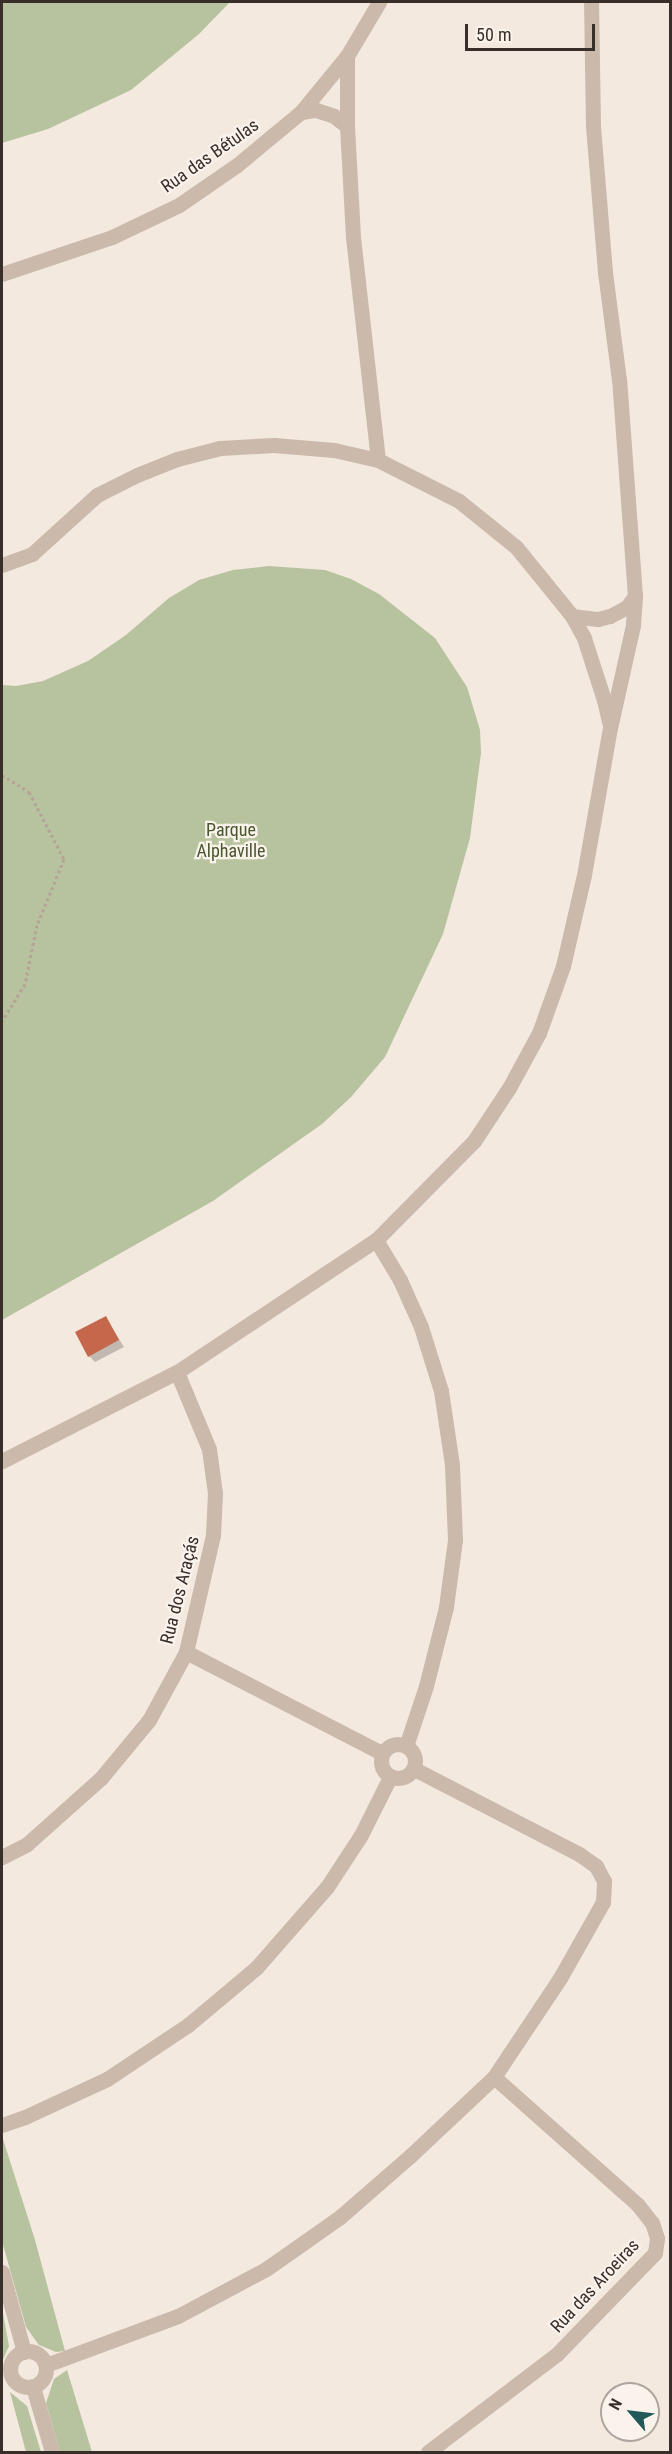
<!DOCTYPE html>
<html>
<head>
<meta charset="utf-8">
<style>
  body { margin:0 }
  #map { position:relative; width:672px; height:2454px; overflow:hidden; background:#f3e9df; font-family:"Roboto Condensed",sans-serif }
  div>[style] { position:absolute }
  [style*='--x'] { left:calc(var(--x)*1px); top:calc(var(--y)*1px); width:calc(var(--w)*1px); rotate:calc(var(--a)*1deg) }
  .green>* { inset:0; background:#b7c29f }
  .shadow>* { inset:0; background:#0003 }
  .building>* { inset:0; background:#c5674b }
  .path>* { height:3px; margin-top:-1.5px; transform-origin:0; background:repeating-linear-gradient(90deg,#b7a395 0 3px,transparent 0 6px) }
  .minor>* { height:15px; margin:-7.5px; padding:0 7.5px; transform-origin:7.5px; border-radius:7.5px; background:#cbb9ab }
  .minor>.ring { margin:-7.5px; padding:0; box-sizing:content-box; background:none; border:15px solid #cbb9ab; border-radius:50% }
  span { translate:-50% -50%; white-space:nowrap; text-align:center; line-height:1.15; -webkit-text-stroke:4.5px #faf3ec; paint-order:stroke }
  .street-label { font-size:18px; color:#392f2a }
  .park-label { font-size:18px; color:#49572e }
  .frame { position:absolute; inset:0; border:3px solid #392f2a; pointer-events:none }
  .north { position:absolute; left:600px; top:2382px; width:60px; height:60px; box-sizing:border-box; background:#faf3ec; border:2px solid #ada59e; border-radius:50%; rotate:298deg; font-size:16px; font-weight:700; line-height:24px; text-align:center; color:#392f2a }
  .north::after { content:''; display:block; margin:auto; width:21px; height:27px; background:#20585b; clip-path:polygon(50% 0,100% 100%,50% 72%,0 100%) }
  .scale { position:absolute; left:465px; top:24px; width:130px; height:27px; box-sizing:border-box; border:3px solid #392f2a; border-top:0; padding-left:8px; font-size:18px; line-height:21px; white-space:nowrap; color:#392f2a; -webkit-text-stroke:4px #faf3ec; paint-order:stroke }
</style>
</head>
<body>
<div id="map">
  <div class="green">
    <i style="clip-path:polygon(2px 2px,230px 2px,199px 34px,131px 90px,48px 129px,2px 143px)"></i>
    <i style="clip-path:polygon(269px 566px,325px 570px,351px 579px,379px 594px,435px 638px,467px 687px,480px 730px,481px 753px,470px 838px,443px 934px,385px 1057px,351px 1097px,322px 1124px,213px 1201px,2px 1320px,2px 685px,16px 686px,43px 681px,88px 661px,126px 635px,169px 598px,199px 580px,233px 570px)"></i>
    <i style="clip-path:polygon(2px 2136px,35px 2240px,65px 2351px,56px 2352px,39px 2345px,26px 2327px,2px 2241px)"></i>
    <i style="clip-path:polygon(2px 2308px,9px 2346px,2px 2362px)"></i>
    <i style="clip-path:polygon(67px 2370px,92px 2452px,60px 2452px,46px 2403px,54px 2379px)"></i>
    <i style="clip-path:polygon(10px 2392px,27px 2406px,41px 2452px,26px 2452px)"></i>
  </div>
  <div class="shadow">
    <i style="clip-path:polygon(106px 1318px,124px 1347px,95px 1362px,89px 1356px)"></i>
  </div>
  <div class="building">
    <i style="clip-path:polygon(106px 1316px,119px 1340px,88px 1357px,75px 1332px)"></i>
  </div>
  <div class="path">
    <i style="--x:2;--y:775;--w:32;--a:32"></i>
    <i style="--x:29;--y:792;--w:76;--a:62.4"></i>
    <i style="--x:64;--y:859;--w:71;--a:112.2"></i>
    <i style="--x:37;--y:925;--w:60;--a:101.5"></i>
    <i style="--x:25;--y:984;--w:44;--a:121.9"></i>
  </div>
  <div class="minor">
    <i style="--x:347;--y:56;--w:70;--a:90"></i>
    <i style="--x:347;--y:126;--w:111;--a:86.9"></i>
    <i style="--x:353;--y:237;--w:224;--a:83.6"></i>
    <i style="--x:301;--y:112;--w:15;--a:-8"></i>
    <i style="--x:316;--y:110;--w:19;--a:18"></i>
    <i style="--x:334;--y:116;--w:16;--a:38"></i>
    <i style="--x:2;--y:274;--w:116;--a:-18.6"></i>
    <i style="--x:112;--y:237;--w:74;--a:-25.5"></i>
    <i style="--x:179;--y:205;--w:70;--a:-34.6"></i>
    <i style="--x:237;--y:165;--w:83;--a:-39.6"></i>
    <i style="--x:301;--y:112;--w:72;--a:-50.6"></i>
    <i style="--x:347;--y:56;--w:63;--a:-59.3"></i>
    <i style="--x:2;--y:565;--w:32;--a:-20"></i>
    <i style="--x:32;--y:554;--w:88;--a:-42.2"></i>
    <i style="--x:97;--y:495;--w:45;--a:-26.6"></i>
    <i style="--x:137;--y:475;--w:43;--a:-21.8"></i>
    <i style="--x:177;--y:459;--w:44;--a:-14.3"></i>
    <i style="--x:220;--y:448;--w:54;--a:-3.2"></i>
    <i style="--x:274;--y:445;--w:60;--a:4.8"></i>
    <i style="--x:334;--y:450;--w:45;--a:12.8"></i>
    <i style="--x:378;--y:460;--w:91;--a:26.8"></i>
    <i style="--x:459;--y:501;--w:73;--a:38.9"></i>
    <i style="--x:516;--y:547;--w:89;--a:50.9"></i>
    <i style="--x:572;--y:616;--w:25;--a:61"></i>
    <i style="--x:584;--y:638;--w:65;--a:72.1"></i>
    <i style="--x:604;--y:700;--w:23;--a:77"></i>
    <i style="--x:572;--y:616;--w:26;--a:7"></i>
    <i style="--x:598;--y:619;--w:12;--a:-14"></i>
    <i style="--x:610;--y:616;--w:19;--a:-28"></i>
    <i style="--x:627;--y:607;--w:14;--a:-54"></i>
    <i style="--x:376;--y:1240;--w:47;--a:59"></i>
    <i style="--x:400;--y:1280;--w:51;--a:65.9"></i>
    <i style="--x:421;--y:1327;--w:67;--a:72.6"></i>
    <i style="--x:441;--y:1391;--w:75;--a:81.5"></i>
    <i style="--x:452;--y:1465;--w:75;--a:87.7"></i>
    <i style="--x:455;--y:1540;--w:68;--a:97.7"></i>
    <i style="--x:446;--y:1607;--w:81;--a:104.2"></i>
    <i style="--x:426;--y:1686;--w:63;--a:108.4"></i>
    <i style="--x:2;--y:1461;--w:196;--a:-27"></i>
    <i style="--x:177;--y:1372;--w:239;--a:-33.6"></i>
    <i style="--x:376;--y:1240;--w:139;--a:-45.3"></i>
    <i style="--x:474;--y:1141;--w:64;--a:-56.6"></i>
    <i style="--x:509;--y:1088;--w:63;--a:-61.4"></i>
    <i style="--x:539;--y:1033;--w:71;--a:-70.3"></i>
    <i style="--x:563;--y:966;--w:93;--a:-77"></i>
    <i style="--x:584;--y:875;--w:149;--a:-80"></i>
    <i style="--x:610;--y:728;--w:106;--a:-77.4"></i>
    <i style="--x:633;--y:625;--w:29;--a:-86"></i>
    <i style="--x:635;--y:596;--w:217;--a:-94.2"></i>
    <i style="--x:619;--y:380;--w:109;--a:-97.4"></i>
    <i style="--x:605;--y:272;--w:146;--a:-94.7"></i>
    <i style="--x:593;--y:126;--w:124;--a:-90.9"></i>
    <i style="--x:186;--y:1652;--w:220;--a:27.3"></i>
    <i class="ring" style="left:381px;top:1744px;width:19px;height:19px"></i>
    <i style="--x:2;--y:1857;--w:28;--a:-27"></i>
    <i style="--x:27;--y:1844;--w:99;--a:-41.7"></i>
    <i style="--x:101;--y:1778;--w:75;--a:-50.4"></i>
    <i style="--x:149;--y:1720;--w:77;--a:-61.4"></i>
    <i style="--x:186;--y:1652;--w:120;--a:-77"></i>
    <i style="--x:213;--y:1535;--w:42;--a:-87.3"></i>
    <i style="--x:215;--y:1493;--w:44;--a:-97.8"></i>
    <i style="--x:209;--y:1449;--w:83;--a:-112.6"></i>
    <i style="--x:2;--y:2125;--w:24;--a:-19"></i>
    <i style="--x:25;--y:2117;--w:90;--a:-24.9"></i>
    <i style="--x:107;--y:2079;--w:97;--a:-33.7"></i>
    <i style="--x:188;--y:2025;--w:89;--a:-40"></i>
    <i style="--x:256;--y:1968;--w:108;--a:-48.8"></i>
    <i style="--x:327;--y:1887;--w:62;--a:-56.8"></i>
    <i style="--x:361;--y:1835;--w:65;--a:-63.4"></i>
    <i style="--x:2;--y:2272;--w:83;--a:74.6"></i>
    <i class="ring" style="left:10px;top:2351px;width:21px;height:21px"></i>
    <i style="--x:46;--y:2365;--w:141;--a:-20.4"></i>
    <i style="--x:178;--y:2316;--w:100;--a:-28.1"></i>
    <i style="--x:266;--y:2269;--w:90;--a:-35.1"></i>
    <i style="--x:340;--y:2217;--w:93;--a:-41.1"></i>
    <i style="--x:410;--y:2156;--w:115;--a:-43.2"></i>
    <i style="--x:494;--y:2077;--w:119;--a:-56.3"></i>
    <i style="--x:560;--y:1978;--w:87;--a:-60.5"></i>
    <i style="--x:603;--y:1902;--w:21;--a:-87"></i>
    <i style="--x:604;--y:1881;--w:17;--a:-118"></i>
    <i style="--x:596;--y:1866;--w:21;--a:-145"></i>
    <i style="--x:579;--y:1854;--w:186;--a:-152.7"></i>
    <i style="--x:33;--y:2387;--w:68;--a:73.7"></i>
    <i style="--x:428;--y:2452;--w:162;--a:-37.2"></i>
    <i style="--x:557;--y:2354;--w:141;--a:-45.9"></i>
    <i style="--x:655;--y:2253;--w:15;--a:-82"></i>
    <i style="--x:657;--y:2238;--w:16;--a:-108"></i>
    <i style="--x:652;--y:2223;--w:24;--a:-128"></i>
    <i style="--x:637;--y:2204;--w:191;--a:-138.4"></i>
  </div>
  <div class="street-label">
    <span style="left:210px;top:156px;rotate:-35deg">Rua das Bétulas</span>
    <span style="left:180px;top:1590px;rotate:-76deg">Rua dos Araçás</span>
    <span style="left:595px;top:2286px;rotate:-47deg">Rua das Aroeiras</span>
  </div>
  <div class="park-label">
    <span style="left:231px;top:841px">Parque<br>Alphaville</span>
  </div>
  <div class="frame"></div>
  <div class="north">N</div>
  <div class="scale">50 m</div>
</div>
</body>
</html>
